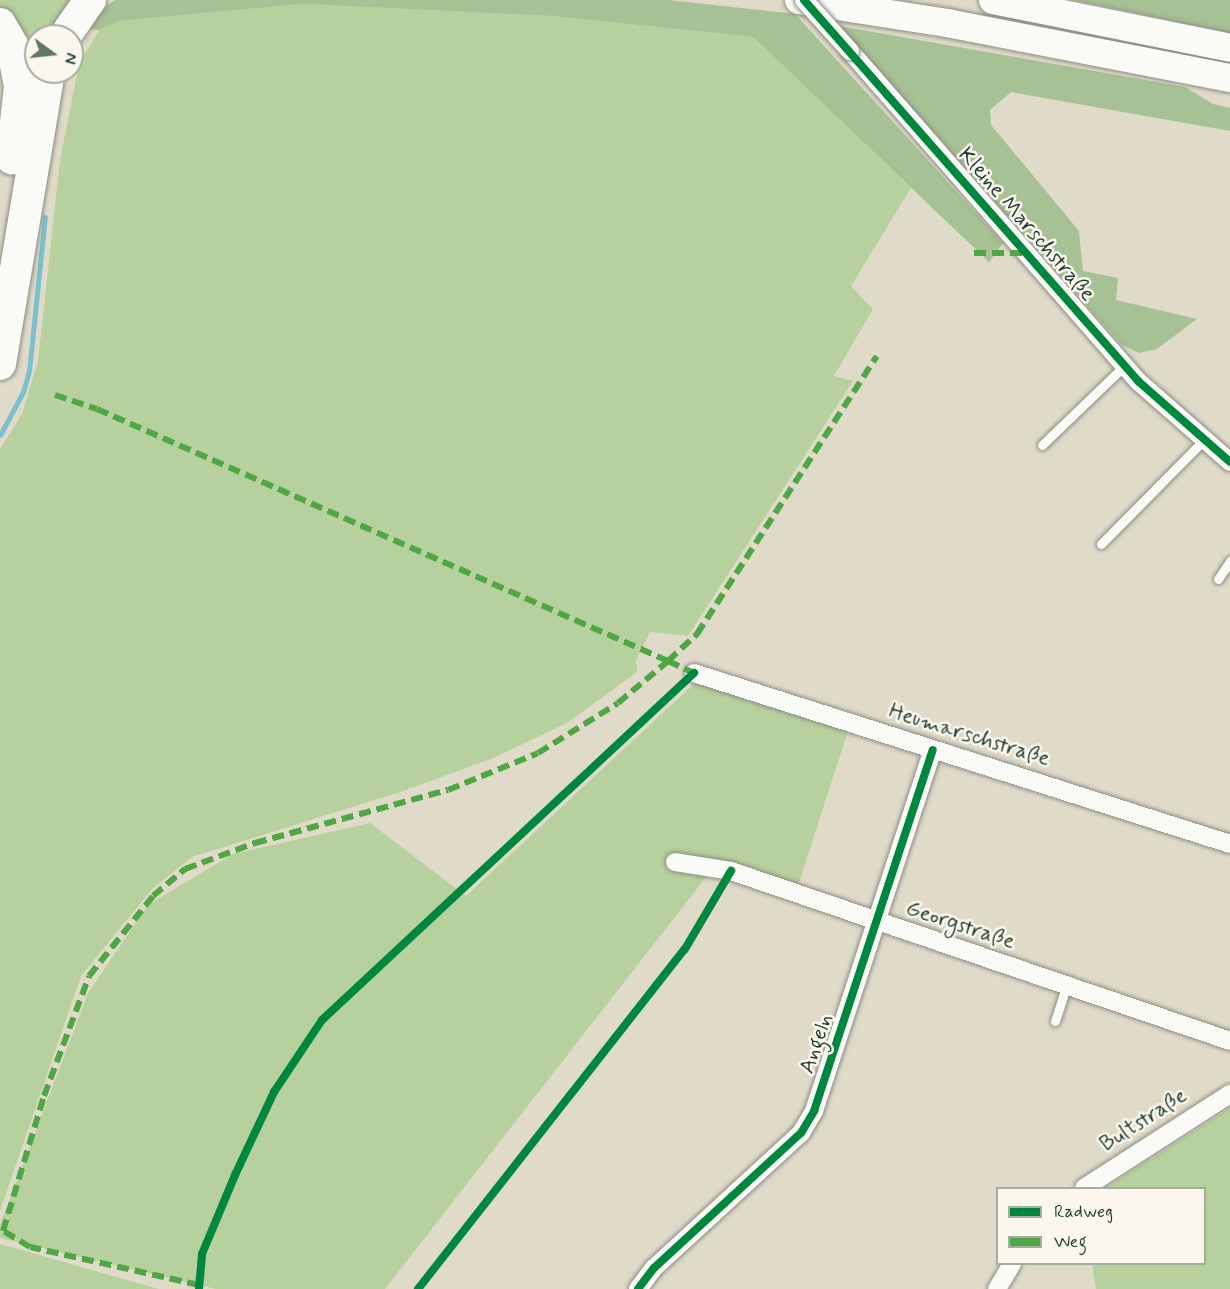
<!DOCTYPE html>
<html>
<head>
<meta charset="utf-8">
<style>
  body { margin:0 }
  #map { position:relative; width:1230px; height:1289px; overflow:hidden; background:#e0dbc9; font-family:Mynerve,sans-serif }
  div>[style] { position:absolute }
  [style*='--x'] { left:calc(var(--x)*1px); top:calc(var(--y)*1px); width:calc(var(--w)*1px); rotate:calc(var(--a)*1deg) }
  .green>* { inset:0; background:#b6d19d }
  .forest>* { inset:0; background:#a6c194 }
  .stream>* { height:5px; margin:-2.5px; padding:0 2.5px; transform-origin:2.5px; border-radius:2.5px; background:#7cbfce }
  .roads { filter:drop-shadow(0 0 2px #8b8d83) drop-shadow(0 0 2px #8b8d83) }
  .service>* { height:9px; margin:-4.5px; padding:0 4.5px; transform-origin:4.5px; border-radius:4.5px; background:#fafaf7 }
  .minor>* { height:18px; margin:-9px; padding:0 9px; transform-origin:9px; border-radius:9px; background:#fafaf7 }
  .trunk>* { height:28px; margin:-14px; padding:0 14px; transform-origin:14px; border-radius:14px; background:#fafaf7 }
  .motorway>* { height:32px; margin:-16px; padding:0 16px; transform-origin:16px; border-radius:16px; background:#fafaf7 }
  .bridges { filter:drop-shadow(0 0 2px #8b8d83) drop-shadow(0 0 2px #8b8d83) }
  .minor-bridge>* { height:18px; margin:-9px; padding:0 9px; transform-origin:9px; border-radius:9px; background:#fafaf7 }
  .quiet>* { height:6px; margin-top:-3px; transform-origin:0; background:repeating-linear-gradient(90deg,#4fa644 0 12px,transparent 0 18px) }
  .cycleway>* { height:8px; margin:-4px; padding:0 4px; transform-origin:4px; border-radius:4px; background:#00873e }
  span { translate:-50% -50%; white-space:nowrap; text-align:center; line-height:1.15; -webkit-text-stroke:5px #fbf7ec; paint-order:stroke }
  .street-label { font-size:22px; color:#1f3d34 }
  .legend { position:absolute; left:996px; top:1187px; width:210px; height:78px; box-sizing:border-box; background:#fbf7ec; border:2px solid #a3ada2; margin:0; padding:8px 10px; list-style:none; font-size:18px; color:#1f3d34 }
  .legend li { display:flex; align-items:center; gap:12px; height:30px }
  .legend b { width:30px; border:2px solid #a3ada2 }
  .north { position:absolute; left:24px; top:24px; width:60px; height:60px; box-sizing:border-box; background:#fbf7ec; border:2px solid #a3ada2; border-radius:50%; rotate:105deg; font-size:16px; font-weight:700; line-height:24px; text-align:center; color:#1f3d34 }
  .north::after { content:''; display:block; margin:auto; width:21px; height:27px; background:#637468; clip-path:polygon(50% 0,100% 100%,50% 72%,0 100%) }
</style>
</head>
<body>
<div id="map">
  <div class="green">
    <i style="clip-path:polygon(0 0,81px 0,55px 36px,36px 36px,37px 87px,0 9px)"></i>
    <i style="clip-path:polygon(303px 4px,552px 16px,753px 37px,911px 188px,851px 286px,873px 309px,834px 376px,853px 381px,688px 636px,650px 632px,636px 660px,637px 672px,567px 723px,491px 759px,400px 792px,192px 857px,152px 889px,81px 976px,0 1211px,0 449px,22px 414px,38px 361px,60px 160px,79px 64px,99px 30px,119px 21px)"></i>
    <i style="clip-path:polygon(696px 682px,848px 731px,797px 889px,717px 863px,385px 1289px,216px 1289px,0 1238px,0 1225px,88px 993px,148px 905px,233px 854px,370px 823px,466px 896px)"></i>
    <i style="clip-path:polygon(1230px 1108px,1230px 1289px,1096px 1289px,1092px 1264px,1204px 1264px,1204px 1188px,1106px 1188px)"></i>
    <i style="clip-path:polygon(0 1244px,67px 1263px,159px 1289px,0 1289px)"></i>
  </div>
  <div class="forest">
    <i style="clip-path:polygon(115px 0,668px 0,795px 14px,1003px 243px,989px 262px,753px 37px,552px 16px,303px 4px,119px 21px,99px 30px,87px 29px,100px 10px)"></i>
    <i style="clip-path:polygon(1075px 0,1230px 0,1230px 33px,1229px 33px)"></i>
    <i style="clip-path:polygon(839px 26px,1185px 87px,1213px 104px,1230px 108px,1230px 131px,1011px 92px,990px 110px,991px 125px,1079px 231px,1083px 271px,1118px 278px,1116px 300px,1197px 319px,1157px 349px,1139px 353px,1122px 345px)"></i>
  </div>
  <div class="stream">
    <i style="--x:0;--y:435;--w:49;--a:-61.9"></i>
    <i style="--x:23;--y:392;--w:22;--a:-74"></i>
    <i style="--x:29;--y:371;--w:155;--a:-84.1"></i>
  </div>
  <div class="roads">
    <div class="service">
      <i style="--x:1042;--y:445;--w:115;--a:-43.9"></i>
      <i style="--x:1101;--y:544;--w:145;--a:-45.3"></i>
      <i style="--x:1218;--y:579;--w:22;--a:-56"></i>
      <i style="--x:1055;--y:1021;--w:36;--a:-72"></i>
    </div>
    <div class="minor">
      <i style="--x:850;--y:51;--w:439;--a:48.9"></i>
      <i style="--x:1139;--y:382;--w:121;--a:41.3"></i>
      <i style="--x:694;--y:673;--w:563;--a:17.69"></i>
      <i style="--x:675;--y:862;--w:57;--a:9.1"></i>
      <i style="--x:731;--y:871;--w:527;--a:18.81"></i>
      <i style="--x:1084;--y:1188;--w:174;--a:-32.8"></i>
      <i style="--x:638;--y:1289;--w:26;--a:-53"></i>
      <i style="--x:654;--y:1268;--w:200;--a:-42.6"></i>
      <i style="--x:801;--y:1133;--w:26;--a:-59"></i>
      <i style="--x:814;--y:1111;--w:380;--a:-71.8"></i>
      <i style="--x:997;--y:1289;--w:29;--a:-59"></i>
    </div>
    <div class="trunk">
      <i style="--x:799;--y:0;--w:150;--a:8.8"></i>
      <i style="--x:947;--y:23;--w:288;--a:11"></i>
      <i style="--x:993;--y:0;--w:242;--a:11.4"></i>
    </div>
    <div class="motorway">
      <i style="--x:0;--y:24;--w:24;--a:60"></i>
      <i style="--x:12;--y:45;--w:42;--a:79"></i>
      <i style="--x:20;--y:86;--w:73;--a:96.3"></i>
      <i style="--x:65;--y:36;--w:44;--a:-55.2"></i>
      <i style="--x:0;--y:364;--w:296;--a:-80.5"></i>
    </div>
  </div>
  <div class="bridges">
    <div class="minor-bridge">
      <i style="--x:804;--y:0;--w:69;--a:48"></i>
    </div>
  </div>
  <div class="quiet">
    <i style="--x:974;--y:253;--w:52;--a:0"></i>
    <i style="--x:55;--y:395;--w:44;--a:18.4"></i>
    <i style="--x:97;--y:409;--w:624;--a:23.81"></i>
    <i style="--x:668;--y:661;--w:40;--a:-43"></i>
    <i style="--x:697;--y:634;--w:331;--a:-57.1"></i>
    <i style="--x:199;--y:1285;--w:173;--a:-167.3"></i>
    <i style="--x:30;--y:1247;--w:31;--a:-149"></i>
    <i style="--x:3;--y:1231;--w:141;--a:-73.1"></i>
    <i style="--x:44;--y:1096;--w:128;--a:-69.4"></i>
    <i style="--x:89;--y:976;--w:102;--a:-51.3"></i>
    <i style="--x:153;--y:896;--w:42;--a:-40.2"></i>
    <i style="--x:185;--y:869;--w:75;--a:-20.4"></i>
    <i style="--x:255;--y:843;--w:200;--a:-15.4"></i>
    <i style="--x:448;--y:790;--w:97;--a:-22.3"></i>
    <i style="--x:538;--y:753;--w:94;--a:-32"></i>
    <i style="--x:618;--y:703;--w:65;--a:-40"></i>
    <i style="--x:668;--y:661;--w:29;--a:25"></i>
  </div>
  <div class="cycleway">
    <i style="--x:804;--y:0;--w:508;--a:48.75"></i>
    <i style="--x:1139;--y:382;--w:121;--a:41.3"></i>
    <i style="--x:199;--y:1289;--w:35;--a:-85"></i>
    <i style="--x:202;--y:1254;--w:86;--a:-67.3"></i>
    <i style="--x:235;--y:1175;--w:92;--a:-64.8"></i>
    <i style="--x:274;--y:1092;--w:87;--a:-56.3"></i>
    <i style="--x:322;--y:1020;--w:509;--a:-43.01"></i>
    <i style="--x:418;--y:1289;--w:432;--a:-51.9"></i>
    <i style="--x:685;--y:949;--w:91;--a:-59.5"></i>
    <i style="--x:638;--y:1289;--w:26;--a:-53"></i>
    <i style="--x:654;--y:1268;--w:200;--a:-42.6"></i>
    <i style="--x:801;--y:1133;--w:26;--a:-59"></i>
    <i style="--x:814;--y:1111;--w:380;--a:-71.8"></i>
  </div>
  <div class="street-label">
    <span style="left:1026px;top:225px;rotate:49deg">Kleine Marschstraße</span>
    <span style="left:969px;top:736px;rotate:17deg">Heumarschstraße</span>
    <span style="left:960px;top:926px;rotate:18deg">Georgstraße</span>
    <span style="left:817px;top:1044px;rotate:-71deg">Angeln</span>
    <span style="left:1144px;top:1121px;rotate:-33deg">Bultstraße</span>
  </div>
  <ul class="legend">
  <li><b style="height:8px;background:#00873e"></b>Radweg</li>
  <li><b style="height:8px;background:#4fa644"></b>Weg</li>
  </ul>
  <div class="north">N</div>
</div>
</body>
</html>
